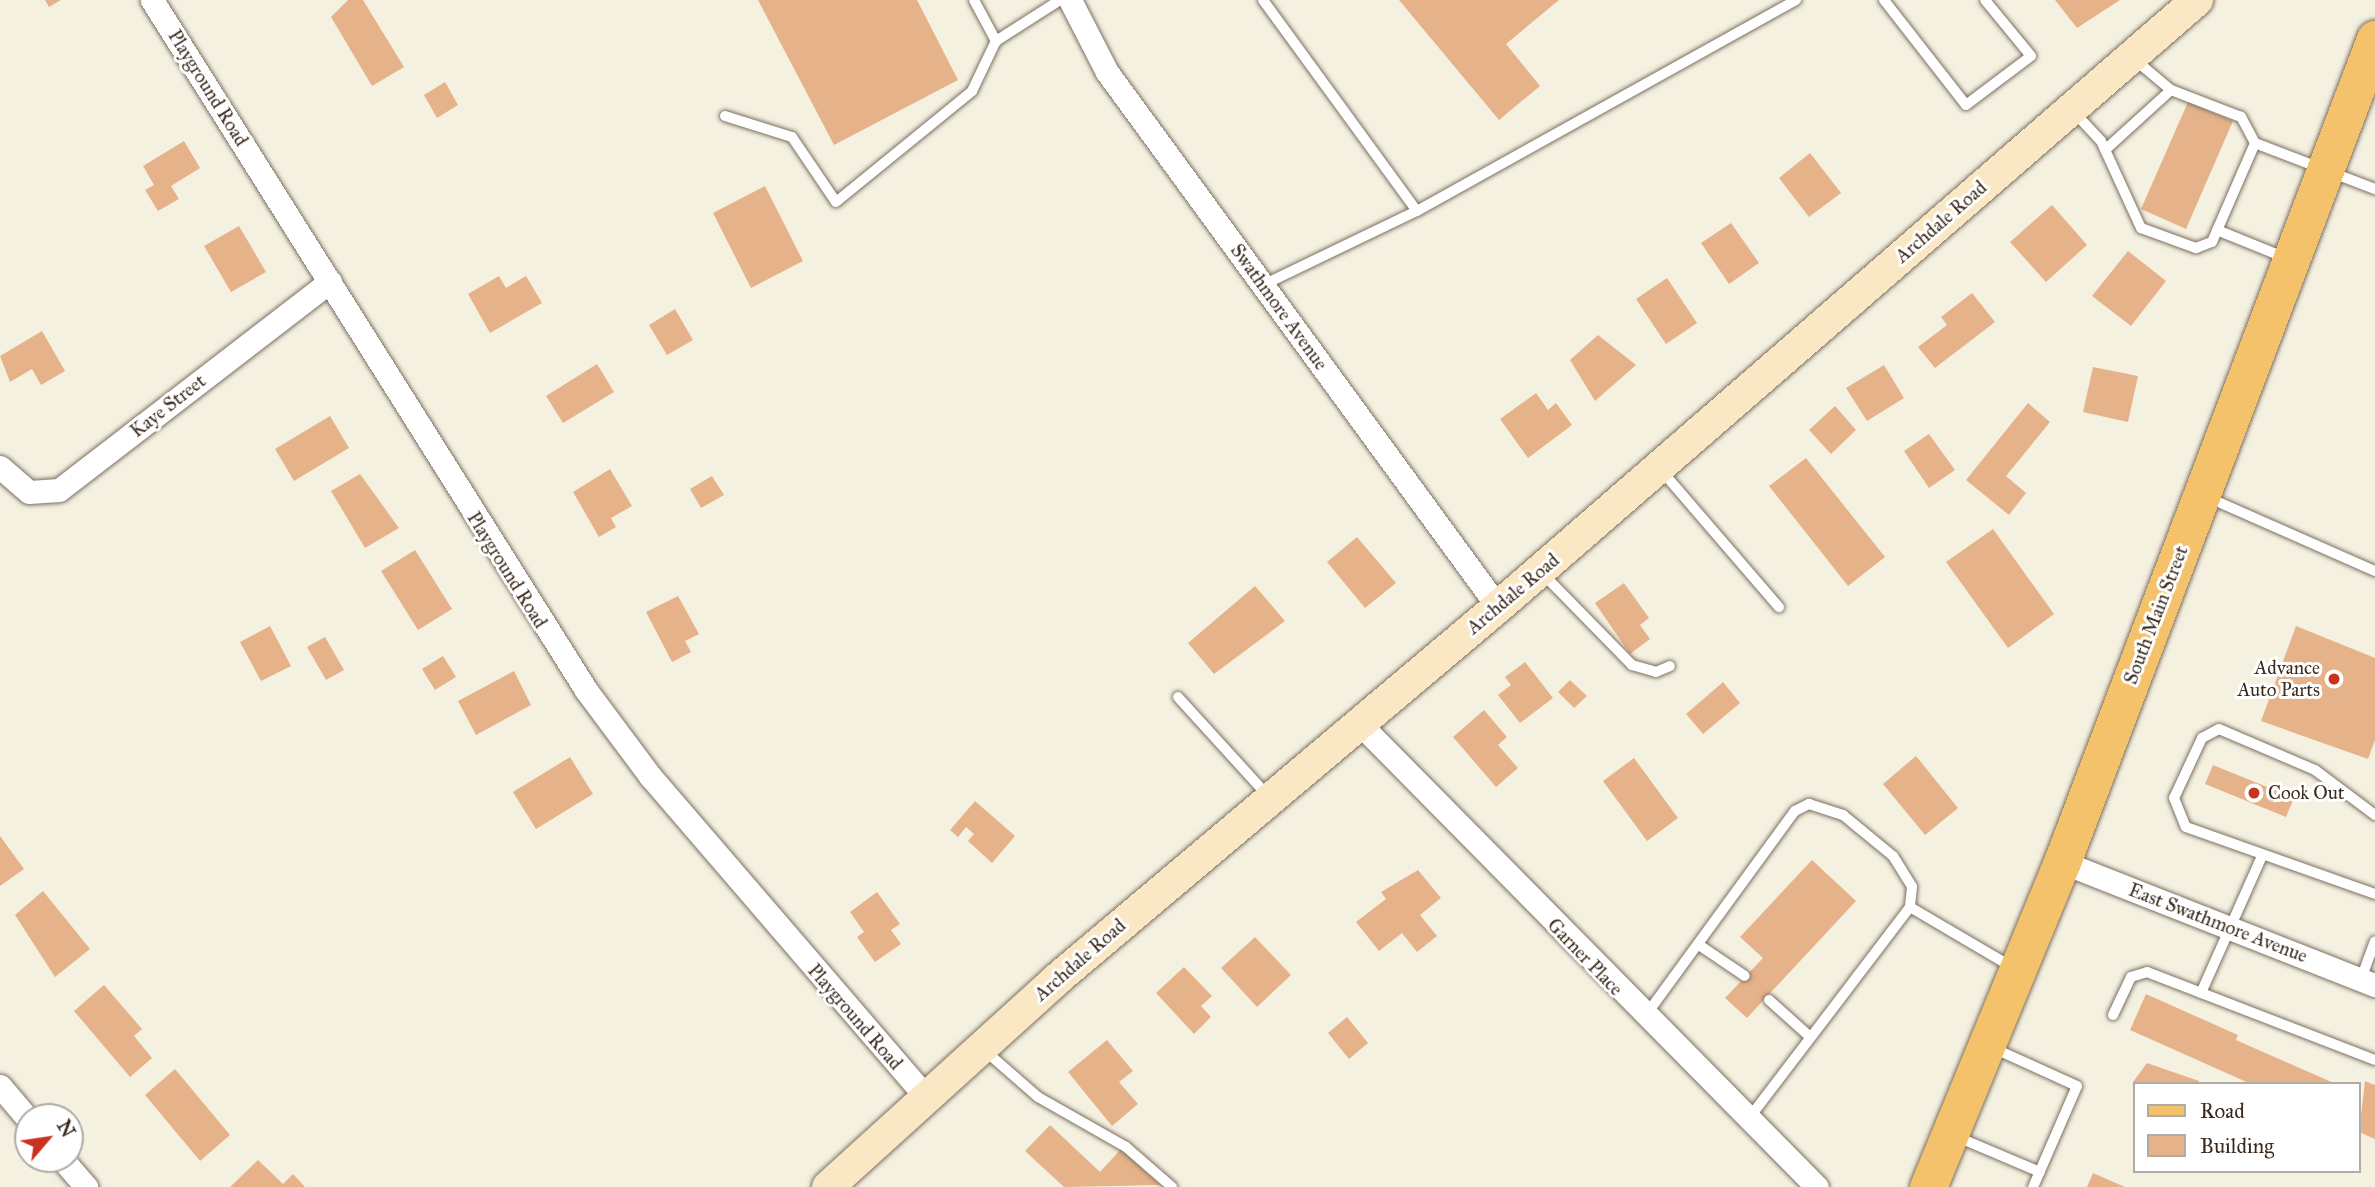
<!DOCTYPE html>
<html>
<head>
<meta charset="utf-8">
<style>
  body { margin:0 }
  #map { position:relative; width:2375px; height:1187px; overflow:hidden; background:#f5f1e1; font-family:"IM FELL Great Primer",serif }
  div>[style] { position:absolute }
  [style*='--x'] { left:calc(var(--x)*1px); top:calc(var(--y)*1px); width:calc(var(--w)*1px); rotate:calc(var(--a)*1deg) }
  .building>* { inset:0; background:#e6b28a }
  .roads { filter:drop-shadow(0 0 2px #7c7062) drop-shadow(0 0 2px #7c7062) }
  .service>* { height:10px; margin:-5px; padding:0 5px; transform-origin:5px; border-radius:5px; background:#fff }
  .minor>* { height:23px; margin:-11.5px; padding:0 11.5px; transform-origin:11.5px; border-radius:11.5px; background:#fff }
  .secondary>* { height:32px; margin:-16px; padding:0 16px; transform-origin:16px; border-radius:16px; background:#fae7c3 }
  .primary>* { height:37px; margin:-18.5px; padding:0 18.5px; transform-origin:18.5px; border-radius:18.5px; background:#f3c26a }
  .dots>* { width:19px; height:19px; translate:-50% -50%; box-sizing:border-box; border:4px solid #fff; border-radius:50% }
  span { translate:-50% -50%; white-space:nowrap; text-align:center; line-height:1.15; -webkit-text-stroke:6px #fff; paint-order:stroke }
  .street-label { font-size:19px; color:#3b2a1e }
  .poi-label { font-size:19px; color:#3b2a1e }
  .right { translate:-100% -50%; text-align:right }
  .left { translate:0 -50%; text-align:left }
  .legend { position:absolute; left:2133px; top:1082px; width:228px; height:91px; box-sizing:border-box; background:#fff; border:2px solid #b1aaa5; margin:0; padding:9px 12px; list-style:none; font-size:21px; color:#3b2a1e }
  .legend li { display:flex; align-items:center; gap:14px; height:35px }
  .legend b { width:35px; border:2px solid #b1aaa5 }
  .north { position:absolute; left:14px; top:1103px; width:70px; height:70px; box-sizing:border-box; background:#fff; border:2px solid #b1aaa5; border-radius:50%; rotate:61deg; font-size:19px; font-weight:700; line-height:28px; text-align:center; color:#3b2a1e }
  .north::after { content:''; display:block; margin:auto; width:24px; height:32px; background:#c8321e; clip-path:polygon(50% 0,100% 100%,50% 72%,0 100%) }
</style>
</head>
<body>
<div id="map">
  <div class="building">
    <i style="clip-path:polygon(45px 0,61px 0,49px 7px)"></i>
    <i style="clip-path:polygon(348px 0,363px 0,404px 67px,372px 86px,331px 17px)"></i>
    <i style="clip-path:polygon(758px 0,917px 0,958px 80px,834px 145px)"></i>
    <i style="clip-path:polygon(1399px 0,1559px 0,1506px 44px,1540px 86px,1499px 120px)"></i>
    <i style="clip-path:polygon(2055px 0,2120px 0,2077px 28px)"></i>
    <i style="clip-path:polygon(445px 82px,458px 105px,437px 118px,424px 95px)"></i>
    <i style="clip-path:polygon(2188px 102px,2233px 121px,2186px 229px,2141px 209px)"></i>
    <i style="clip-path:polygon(184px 141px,200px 168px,171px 186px,179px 199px,158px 211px,145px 190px,154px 185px,143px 166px)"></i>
    <i style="clip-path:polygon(1810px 153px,1841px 193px,1809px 217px,1779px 178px)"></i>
    <i style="clip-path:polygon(765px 186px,803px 261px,751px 288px,713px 213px)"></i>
    <i style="clip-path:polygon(2052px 205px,2087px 245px,2046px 282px,2010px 242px)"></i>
    <i style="clip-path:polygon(1731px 223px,1759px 263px,1729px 284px,1701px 243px)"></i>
    <i style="clip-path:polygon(239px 226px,266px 272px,231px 292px,204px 246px)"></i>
    <i style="clip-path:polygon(2128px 251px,2166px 281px,2131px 326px,2092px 296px)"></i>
    <i style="clip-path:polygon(499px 276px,506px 288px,526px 276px,542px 303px,490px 333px,468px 294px)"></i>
    <i style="clip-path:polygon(1667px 278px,1697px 323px,1666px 344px,1636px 299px)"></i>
    <i style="clip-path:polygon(1972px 293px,1995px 322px,1935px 368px,1918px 347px,1947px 325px,1941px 317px)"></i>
    <i style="clip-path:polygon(675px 309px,693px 340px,667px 355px,649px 325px)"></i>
    <i style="clip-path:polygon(42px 331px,65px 371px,41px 385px,32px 369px,10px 382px,0 356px)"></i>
    <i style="clip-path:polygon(1598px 335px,1636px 365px,1595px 401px,1570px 360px)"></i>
    <i style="clip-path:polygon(597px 364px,614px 392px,563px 423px,546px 396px)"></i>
    <i style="clip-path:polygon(1884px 365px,1904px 398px,1867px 421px,1846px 388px)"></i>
    <i style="clip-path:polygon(2093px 367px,2138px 376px,2128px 422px,2083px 412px)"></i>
    <i style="clip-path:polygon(1536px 393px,1548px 410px,1556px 403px,1572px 425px,1528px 458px,1500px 419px)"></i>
    <i style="clip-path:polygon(2028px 403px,2050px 422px,2006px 476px,2026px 493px,2009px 515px,1966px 480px)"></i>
    <i style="clip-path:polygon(1835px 406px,1856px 430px,1831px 454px,1809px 430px)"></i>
    <i style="clip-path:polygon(330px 416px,349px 448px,294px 481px,275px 449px)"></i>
    <i style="clip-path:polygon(1929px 434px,1955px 470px,1929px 488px,1904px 451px)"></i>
    <i style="clip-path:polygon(1806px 458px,1885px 557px,1848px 586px,1769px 486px)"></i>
    <i style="clip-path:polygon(610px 469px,632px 506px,611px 518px,616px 527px,599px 537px,573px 492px)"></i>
    <i style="clip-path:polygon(360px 474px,399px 528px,365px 548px,331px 491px)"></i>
    <i style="clip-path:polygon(712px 476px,724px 495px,701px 508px,690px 489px)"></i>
    <i style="clip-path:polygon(1993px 529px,2054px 614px,2008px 648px,1946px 562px)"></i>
    <i style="clip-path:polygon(1357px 537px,1396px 583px,1365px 608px,1327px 562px)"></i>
    <i style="clip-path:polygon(415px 550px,452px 609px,418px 630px,381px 571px)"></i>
    <i style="clip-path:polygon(1624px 583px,1649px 618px,1640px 625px,1650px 639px,1630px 654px,1595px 603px)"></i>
    <i style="clip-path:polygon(1255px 586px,1285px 621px,1214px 674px,1188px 643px)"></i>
    <i style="clip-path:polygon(678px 596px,699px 634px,685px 641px,691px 652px,672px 662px,646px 612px)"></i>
    <i style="clip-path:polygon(270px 626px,291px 666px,261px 681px,240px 642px)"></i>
    <i style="clip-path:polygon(2296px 626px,2375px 658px,2375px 740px,2368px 759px,2261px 721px)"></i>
    <i style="clip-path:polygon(325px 637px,344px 670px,326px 680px,307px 647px)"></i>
    <i style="clip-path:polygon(443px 656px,456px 677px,435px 690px,422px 669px)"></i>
    <i style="clip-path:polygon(1525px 662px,1553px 698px,1520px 723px,1498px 695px,1511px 685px,1505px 677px)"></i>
    <i style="clip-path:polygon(514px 671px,531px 705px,476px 735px,458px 701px)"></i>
    <i style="clip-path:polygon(1570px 680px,1587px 696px,1574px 708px,1558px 692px)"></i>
    <i style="clip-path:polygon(1723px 682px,1740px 703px,1703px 734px,1686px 714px)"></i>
    <i style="clip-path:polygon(1484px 710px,1507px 737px,1498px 745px,1518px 768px,1496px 787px,1453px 737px)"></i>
    <i style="clip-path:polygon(1916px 756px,1958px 808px,1925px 835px,1883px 784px)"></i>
    <i style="clip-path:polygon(570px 757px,593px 794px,536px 829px,513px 792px)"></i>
    <i style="clip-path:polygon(1634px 758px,1678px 818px,1647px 841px,1603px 781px)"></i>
    <i style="clip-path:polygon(2213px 765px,2294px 798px,2286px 817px,2205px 784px)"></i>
    <i style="clip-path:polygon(975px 801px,1015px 836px,992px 863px,968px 841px,974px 834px,966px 827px,958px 837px,950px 830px)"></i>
    <i style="clip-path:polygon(0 836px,24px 869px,0 886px)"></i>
    <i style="clip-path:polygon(1812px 860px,1856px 901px,1747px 1018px,1725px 998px,1763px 958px,1740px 937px)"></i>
    <i style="clip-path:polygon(1418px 870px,1441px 898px,1420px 915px,1437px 936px,1417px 952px,1402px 933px,1379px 951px,1356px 922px,1386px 899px,1381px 892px)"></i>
    <i style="clip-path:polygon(43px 891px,90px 949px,55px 977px,15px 915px)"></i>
    <i style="clip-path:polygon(877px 892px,900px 924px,891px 930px,901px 944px,875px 962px,857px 937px,864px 932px,850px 912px)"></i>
    <i style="clip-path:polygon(1255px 937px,1291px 975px,1257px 1007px,1221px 968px)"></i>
    <i style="clip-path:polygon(1184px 967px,1212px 996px,1201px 1006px,1211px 1017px,1194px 1034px,1156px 993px)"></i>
    <i style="clip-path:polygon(104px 985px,142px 1029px,134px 1036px,152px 1058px,130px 1077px,74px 1011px)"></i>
    <i style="clip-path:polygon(2146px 994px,2238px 1035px,2236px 1040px,2336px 1084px,2251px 1084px,2130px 1030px)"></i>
    <i style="clip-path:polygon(1347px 1017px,1368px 1043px,1349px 1059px,1328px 1033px)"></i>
    <i style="clip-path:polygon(1107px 1040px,1133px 1071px,1119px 1082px,1138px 1104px,1112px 1126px,1068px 1072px)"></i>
    <i style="clip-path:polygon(2147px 1063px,2199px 1081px,2198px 1084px,2133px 1082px)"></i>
    <i style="clip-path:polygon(175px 1069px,230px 1135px,200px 1161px,145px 1095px)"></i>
    <i style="clip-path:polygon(2365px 1081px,2375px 1085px,2375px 1139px,2359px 1132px)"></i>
    <i style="clip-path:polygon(1050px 1125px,1100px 1172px,1121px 1149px,1160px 1185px,1064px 1187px,1025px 1151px)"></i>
    <i style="clip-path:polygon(258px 1160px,283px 1184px,293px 1174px,305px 1187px,230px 1187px)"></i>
    <i style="clip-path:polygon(2093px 1173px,2125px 1187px,2087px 1187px)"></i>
  </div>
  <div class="roads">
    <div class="service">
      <i style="--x:974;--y:0;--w:47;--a:61.8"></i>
      <i style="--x:1263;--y:0;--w:261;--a:53.9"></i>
      <i style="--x:1884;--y:0;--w:133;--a:52"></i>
      <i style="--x:1966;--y:105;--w:81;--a:-37"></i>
      <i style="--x:2031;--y:56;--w:72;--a:-129.4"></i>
      <i style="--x:2073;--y:111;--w:41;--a:47"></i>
      <i style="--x:2101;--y:141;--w:96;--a:65.3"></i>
      <i style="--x:2141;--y:228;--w:59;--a:20"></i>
      <i style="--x:2196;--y:248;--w:17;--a:-21"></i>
      <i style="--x:2212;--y:242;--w:108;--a:-66.5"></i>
      <i style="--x:2255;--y:143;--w:30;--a:-118"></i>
      <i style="--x:2241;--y:117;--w:75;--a:-158.9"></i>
      <i style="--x:2171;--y:90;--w:48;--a:-140"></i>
      <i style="--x:725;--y:116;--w:70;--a:17.4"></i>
      <i style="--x:792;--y:137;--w:78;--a:55.9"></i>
      <i style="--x:836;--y:202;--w:176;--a:-39.2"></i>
      <i style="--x:972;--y:91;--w:55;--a:-64.4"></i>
      <i style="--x:996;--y:41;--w:76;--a:-32.6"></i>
      <i style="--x:2255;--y:143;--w:129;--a:21"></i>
      <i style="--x:2105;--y:150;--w:89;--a:-42.3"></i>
      <i style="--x:2217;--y:230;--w:74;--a:22.1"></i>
      <i style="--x:1263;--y:285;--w:171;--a:-25.7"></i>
      <i style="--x:1417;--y:211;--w:434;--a:-29.1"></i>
      <i style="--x:1661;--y:470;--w:181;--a:49.3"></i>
      <i style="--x:2207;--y:497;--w:184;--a:23.8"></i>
      <i style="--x:1542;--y:573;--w:129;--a:45.6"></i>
      <i style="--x:1632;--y:665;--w:25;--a:16"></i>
      <i style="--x:1656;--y:672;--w:15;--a:-23"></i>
      <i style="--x:1178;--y:697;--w:134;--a:47.7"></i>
      <i style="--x:2375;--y:815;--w:75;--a:-143.1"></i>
      <i style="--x:2315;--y:770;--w:104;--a:-156.9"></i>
      <i style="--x:2219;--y:729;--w:19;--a:152"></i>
      <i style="--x:2202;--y:738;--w:66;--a:115"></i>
      <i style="--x:2174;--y:798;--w:31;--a:68"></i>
      <i style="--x:2186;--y:827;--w:201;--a:19.5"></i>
      <i style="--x:1910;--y:907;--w:118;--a:30.5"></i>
      <i style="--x:1699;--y:945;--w:55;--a:34"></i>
      <i style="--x:2361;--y:979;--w:40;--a:-69.8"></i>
      <i style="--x:2201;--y:993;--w:148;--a:-66"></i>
      <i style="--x:1769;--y:1000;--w:52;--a:41.9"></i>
      <i style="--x:1646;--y:1015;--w:253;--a:-53.9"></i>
      <i style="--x:1795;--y:811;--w:16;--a:-27"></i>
      <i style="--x:1809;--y:804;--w:36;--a:18"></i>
      <i style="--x:1843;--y:815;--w:65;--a:39.4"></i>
      <i style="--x:1893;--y:856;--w:36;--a:58"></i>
      <i style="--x:1912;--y:887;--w:20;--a:96"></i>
      <i style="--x:1910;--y:907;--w:265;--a:127.3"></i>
      <i style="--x:2113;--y:1015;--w:42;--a:-64.7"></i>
      <i style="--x:2131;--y:977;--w:17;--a:-17"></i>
      <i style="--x:2147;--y:972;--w:244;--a:21.1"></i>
      <i style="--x:1991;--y:1047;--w:94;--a:24.4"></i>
      <i style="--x:2077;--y:1086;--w:110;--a:113.5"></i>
      <i style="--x:983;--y:1049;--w:73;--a:41.1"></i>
      <i style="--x:1038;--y:1097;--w:101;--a:29.6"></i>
      <i style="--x:1126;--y:1147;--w:61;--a:41"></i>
      <i style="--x:1955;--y:1136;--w:92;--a:23"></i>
    </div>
    <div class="minor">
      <i style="--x:152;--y:0;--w:815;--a:57.83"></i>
      <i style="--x:586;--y:690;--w:107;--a:53.3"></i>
      <i style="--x:650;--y:776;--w:421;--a:49.3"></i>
      <i style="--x:1070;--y:0;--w:81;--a:62.8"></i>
      <i style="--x:1107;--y:72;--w:663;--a:53.84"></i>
      <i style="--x:0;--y:467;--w:38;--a:41"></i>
      <i style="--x:29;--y:492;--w:30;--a:-4"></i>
      <i style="--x:59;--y:490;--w:342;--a:-37.6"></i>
      <i style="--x:1358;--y:722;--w:653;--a:45.37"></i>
      <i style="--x:2062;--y:862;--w:336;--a:21.5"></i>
      <i style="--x:0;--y:1086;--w:43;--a:49.7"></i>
      <i style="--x:62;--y:1159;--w:37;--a:49"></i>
    </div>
    <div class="secondary">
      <i style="--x:828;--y:1187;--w:308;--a:-42.2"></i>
      <i style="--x:1056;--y:980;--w:578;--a:-40.16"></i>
      <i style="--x:1498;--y:607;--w:926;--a:-40.97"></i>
    </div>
    <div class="primary">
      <i style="--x:1928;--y:1187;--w:352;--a:-67.6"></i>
      <i style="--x:2062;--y:862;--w:881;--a:-69.18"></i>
    </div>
  </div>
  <div class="dots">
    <i style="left:2334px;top:679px;background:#c8321e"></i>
    <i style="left:2254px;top:793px;background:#c8321e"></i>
  </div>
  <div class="street-label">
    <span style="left:208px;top:88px;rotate:58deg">Playground Road</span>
    <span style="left:1941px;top:222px;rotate:-41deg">Archdale Road</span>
    <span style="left:1279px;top:307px;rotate:54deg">Swathmore Avenue</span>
    <span style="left:168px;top:406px;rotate:-38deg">Kaye Street</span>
    <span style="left:507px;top:570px;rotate:58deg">Playground Road</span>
    <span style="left:1513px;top:594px;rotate:-40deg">Archdale Road</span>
    <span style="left:2156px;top:615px;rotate:-69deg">South Main Street</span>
    <span style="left:2218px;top:923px;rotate:21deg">East Swathmore Avenue</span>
    <span style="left:1585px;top:957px;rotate:46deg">Garner Place</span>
    <span style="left:1080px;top:960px;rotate:-41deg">Archdale Road</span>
    <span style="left:855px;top:1017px;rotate:49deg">Playground Road</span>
  </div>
  <div class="poi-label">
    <span class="right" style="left:2320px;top:679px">Advance<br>Auto Parts</span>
    <span class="left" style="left:2268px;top:793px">Cook Out</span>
  </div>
  <ul class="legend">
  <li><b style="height:9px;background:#f3c26a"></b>Road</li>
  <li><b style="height:19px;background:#e6b28a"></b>Building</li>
  </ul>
  <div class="north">N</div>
</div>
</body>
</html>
